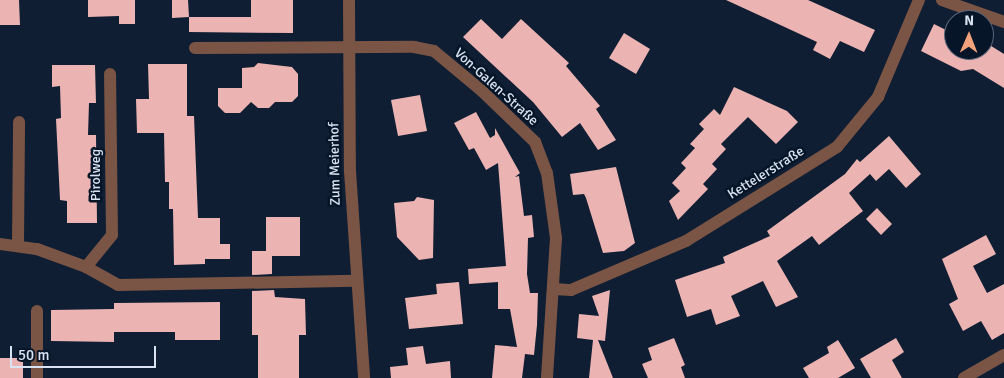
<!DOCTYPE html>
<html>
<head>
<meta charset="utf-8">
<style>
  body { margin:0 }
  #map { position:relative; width:1004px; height:378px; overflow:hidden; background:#0f1e33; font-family:Signika,sans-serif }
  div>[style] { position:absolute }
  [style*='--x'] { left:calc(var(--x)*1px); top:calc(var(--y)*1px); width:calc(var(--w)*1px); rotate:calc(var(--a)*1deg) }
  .building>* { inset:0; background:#ebb3b1 }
  .street>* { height:12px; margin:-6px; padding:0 6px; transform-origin:6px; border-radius:6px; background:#7a5444 }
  span { translate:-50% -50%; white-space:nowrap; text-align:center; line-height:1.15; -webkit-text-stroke:5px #071529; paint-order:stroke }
  .street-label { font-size:14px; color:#d9e3f1 }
  .north { position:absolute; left:944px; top:10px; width:50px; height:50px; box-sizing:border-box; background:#071529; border:1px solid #5b6779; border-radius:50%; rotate:1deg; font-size:14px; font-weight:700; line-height:20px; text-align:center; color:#d9e3f1 }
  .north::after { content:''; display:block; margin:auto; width:18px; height:22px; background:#f1a27b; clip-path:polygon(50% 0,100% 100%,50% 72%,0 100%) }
  .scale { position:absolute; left:10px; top:346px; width:146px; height:22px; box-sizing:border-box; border:2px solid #d9e3f1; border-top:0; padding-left:6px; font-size:15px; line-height:18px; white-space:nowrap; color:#d9e3f1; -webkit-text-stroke:4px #071529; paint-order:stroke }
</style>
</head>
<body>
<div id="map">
  <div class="building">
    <i style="clip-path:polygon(0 0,19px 0,20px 25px,0 25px)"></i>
    <i style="clip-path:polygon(88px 0,135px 0,135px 24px,119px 24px,119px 16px,88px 17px)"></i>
    <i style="clip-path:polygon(172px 0,188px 0,189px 17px,172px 18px)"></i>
    <i style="clip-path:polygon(251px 0,293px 0,293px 33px,189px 32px,189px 17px,251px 17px)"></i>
    <i style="clip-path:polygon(726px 0,808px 0,875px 30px,864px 52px,840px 41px,830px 59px,813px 50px,817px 42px)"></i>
    <i style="clip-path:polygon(481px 19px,502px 39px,521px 19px,569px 63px,566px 66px,600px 106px,596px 109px,616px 140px,598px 150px,580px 123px,562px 137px,533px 102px,463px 37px)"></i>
    <i style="clip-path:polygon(934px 24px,954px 34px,954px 50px,984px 50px,988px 44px,1004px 54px,1004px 88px,973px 69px,961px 71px,921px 51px)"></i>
    <i style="clip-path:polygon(624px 33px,650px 49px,636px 74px,609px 58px)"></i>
    <i style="clip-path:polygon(258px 63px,292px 67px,298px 74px,298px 96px,292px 102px,275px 102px,269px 108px,258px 108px,251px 102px,240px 113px,225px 113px,218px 106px,218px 88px,242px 88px,242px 68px,254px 67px)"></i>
    <i style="clip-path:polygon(148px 64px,187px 64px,187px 116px,194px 116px,198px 218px,220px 218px,220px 244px,230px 244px,230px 259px,205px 259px,205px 264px,174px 265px,173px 209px,169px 209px,169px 182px,165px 182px,164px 133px,137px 133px,136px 99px,149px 99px)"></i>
    <i style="clip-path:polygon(52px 65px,95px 65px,96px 103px,89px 103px,88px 135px,96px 135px,97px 223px,67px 223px,67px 201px,60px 200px,56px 119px,61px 118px,60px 86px,52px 87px)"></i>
    <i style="clip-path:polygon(734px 87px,787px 111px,798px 122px,776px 144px,748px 117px,721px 144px,726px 149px,712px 164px,717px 169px,703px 184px,708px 189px,678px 220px,669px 201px,680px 191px,672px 183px,686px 168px,681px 163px,695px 148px,690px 144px,704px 129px,699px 124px,714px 109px,720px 115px)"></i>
    <i style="clip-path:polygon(420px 95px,427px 131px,398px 136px,391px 100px)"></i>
    <i style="clip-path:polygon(476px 112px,490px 138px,495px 135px,495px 128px,520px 173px,515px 177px,519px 176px,524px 216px,532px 215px,534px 237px,528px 238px,527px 274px,530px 293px,538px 293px,537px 325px,534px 355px,525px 354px,522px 378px,492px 378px,495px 345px,517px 347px,510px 309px,498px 309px,498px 282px,469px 284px,468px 269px,506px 266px,498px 163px,486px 170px,474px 148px,469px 150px,454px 123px)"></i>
    <i style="clip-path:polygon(889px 136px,921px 174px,906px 188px,889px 169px,876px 181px,870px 174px,849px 193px,863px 211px,819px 245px,812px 236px,777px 261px,798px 297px,776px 307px,763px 281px,731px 296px,740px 316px,716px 325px,711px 309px,687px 317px,675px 280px,725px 263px,723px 257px,770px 236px,767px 231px,845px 174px,857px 159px,860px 162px)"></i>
    <i style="clip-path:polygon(616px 167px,635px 243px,624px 251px,603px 253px,586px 198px,584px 194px,573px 195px,570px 174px)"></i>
    <i style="clip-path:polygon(417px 197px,434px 200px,433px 258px,419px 260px,397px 237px,394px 203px,414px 201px)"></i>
    <i style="clip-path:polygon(877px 208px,892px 224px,881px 235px,866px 219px)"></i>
    <i style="clip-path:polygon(266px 217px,300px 217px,300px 256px,272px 256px,272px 274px,252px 275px,252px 251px,266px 251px)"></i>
    <i style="clip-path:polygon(986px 235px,996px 254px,973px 266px,987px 293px,1004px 284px,1004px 333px,992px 340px,981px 321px,963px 331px,949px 304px,958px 299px,942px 259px)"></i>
    <i style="clip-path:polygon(459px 282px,463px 324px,409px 329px,405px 298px,437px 294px,436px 284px)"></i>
    <i style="clip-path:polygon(274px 290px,275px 297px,305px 299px,306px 335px,299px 335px,299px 378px,258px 378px,258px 335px,252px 335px,252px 291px)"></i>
    <i style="clip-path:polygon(610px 290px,605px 341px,598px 340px,613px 378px,589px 378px,593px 340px,577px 338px,579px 314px,599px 316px,592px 296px)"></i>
    <i style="clip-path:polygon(220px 302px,220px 340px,175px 340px,175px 332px,114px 332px,114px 342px,51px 341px,51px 310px,114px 309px,114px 303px)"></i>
    <i style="clip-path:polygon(674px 338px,685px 365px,681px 367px,685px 378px,648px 378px,642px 364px,652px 360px,648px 348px)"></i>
    <i style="clip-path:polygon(896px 338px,904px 352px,892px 360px,902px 378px,871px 378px,860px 359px)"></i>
    <i style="clip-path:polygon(838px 340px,855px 368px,838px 378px,809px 378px,803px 368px,829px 353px,827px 347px)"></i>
    <i style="clip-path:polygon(423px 346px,426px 364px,450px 361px,451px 378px,391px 378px,390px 367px,408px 365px,406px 348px)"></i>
    <i style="clip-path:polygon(0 358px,23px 358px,23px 378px,0 378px)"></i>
  </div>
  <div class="street">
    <i style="--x:349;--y:0;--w:171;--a:89.7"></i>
    <i style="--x:350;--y:171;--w:207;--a:86.1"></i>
    <i style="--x:942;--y:0;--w:66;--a:19.5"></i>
    <i style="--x:195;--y:48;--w:219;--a:-0.3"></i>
    <i style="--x:414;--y:47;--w:20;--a:11"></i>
    <i style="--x:434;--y:51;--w:62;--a:39.8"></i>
    <i style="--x:482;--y:91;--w:74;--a:43.9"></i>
    <i style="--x:535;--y:142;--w:33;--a:69"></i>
    <i style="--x:547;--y:173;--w:66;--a:82.1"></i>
    <i style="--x:556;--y:238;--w:140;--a:93.7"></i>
    <i style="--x:0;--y:244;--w:37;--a:8"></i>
    <i style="--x:37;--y:249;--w:52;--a:20.2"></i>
    <i style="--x:86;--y:267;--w:37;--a:29"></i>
    <i style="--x:118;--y:285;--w:237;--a:-1"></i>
    <i style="--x:18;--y:244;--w:122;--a:-89.5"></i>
    <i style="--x:86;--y:267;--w:41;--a:-50.9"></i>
    <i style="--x:112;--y:235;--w:161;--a:-90.7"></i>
    <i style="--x:555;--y:289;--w:16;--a:4"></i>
    <i style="--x:571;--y:290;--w:125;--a:-23.1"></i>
    <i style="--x:686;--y:241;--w:178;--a:-31.9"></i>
    <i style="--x:837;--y:147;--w:65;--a:-50.6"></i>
    <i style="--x:878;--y:97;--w:105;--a:-67.1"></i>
    <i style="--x:37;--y:311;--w:67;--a:90"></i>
    <i style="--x:964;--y:378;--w:46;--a:-29.9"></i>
  </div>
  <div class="street-label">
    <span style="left:496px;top:87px;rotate:42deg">Von-Galen-Straße</span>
    <span style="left:335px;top:164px;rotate:-91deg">Zum Meierhof</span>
    <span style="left:766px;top:173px;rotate:-32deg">Kettelerstraße</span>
    <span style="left:96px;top:175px;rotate:-90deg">Pirolweg</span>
  </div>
  <div class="north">N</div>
  <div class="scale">50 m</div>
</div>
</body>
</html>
